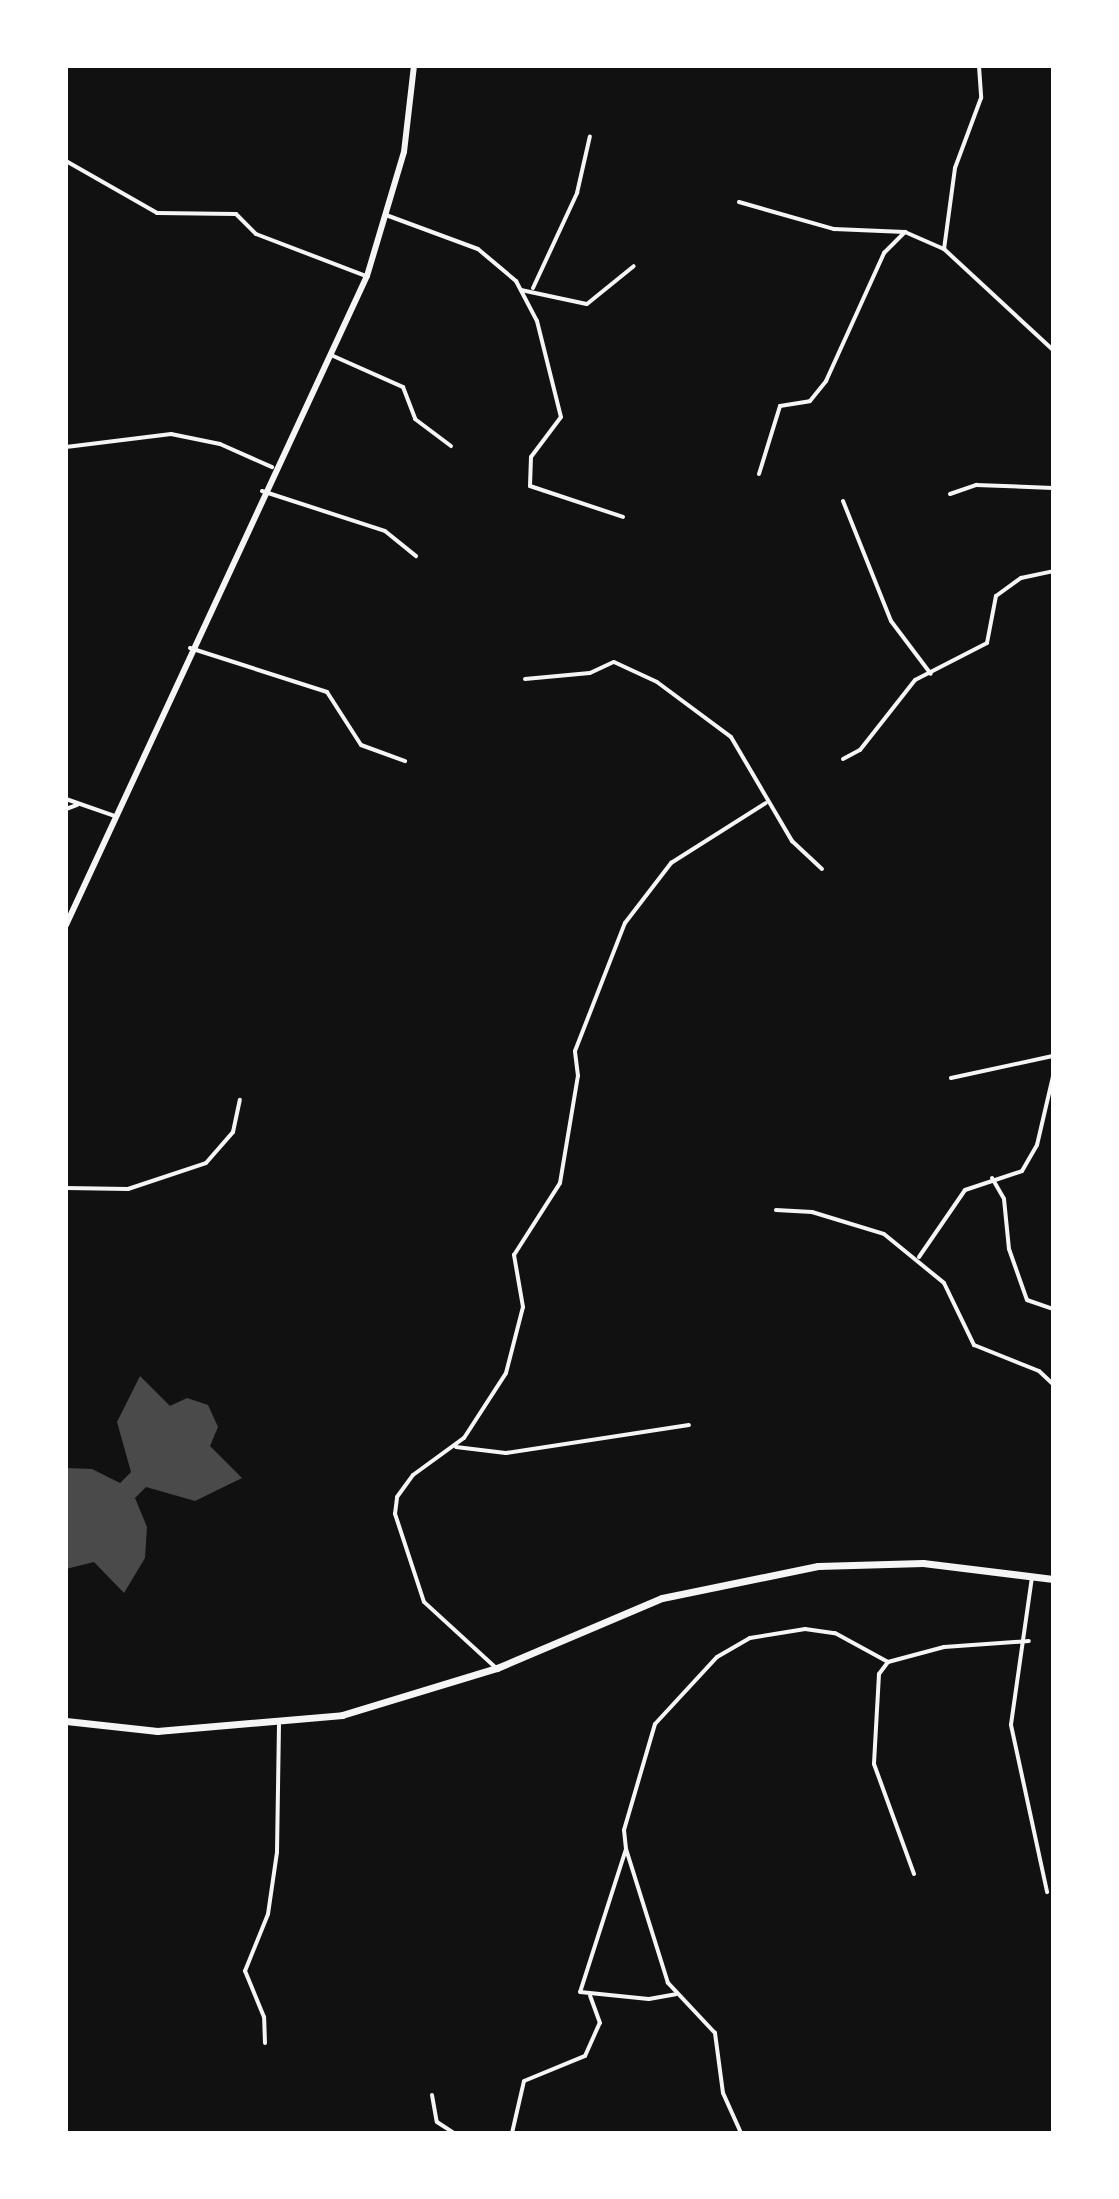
<!DOCTYPE html>
<html>
<head>
<meta charset="utf-8">
<style>
  body { margin:0 }
  #map { position:relative; width:1119px; height:2199px; overflow:hidden; background:#111; font-family:"Golos Text",sans-serif }
  div>[style] { position:absolute }
  [style*='--x'] { left:calc(var(--x)*1px); top:calc(var(--y)*1px); width:calc(var(--w)*1px); rotate:calc(var(--a)*1deg) }
  .building>* { inset:0; background:#4a4a4a }
  .minor>* { height:4px; margin:-2px; padding:0 2px; transform-origin:2px; border-radius:2px; background:#f5f5f5 }
  .secondary>* { height:6px; margin:-3px; padding:0 3px; transform-origin:3px; border-radius:3px; background:#f5f5f5 }
  .primary>* { height:7px; margin:-3.5px; padding:0 3.5px; transform-origin:3.5px; border-radius:3.5px; background:#f5f5f5 }
  span { translate:-50% -50%; white-space:nowrap; text-align:center; line-height:1.15; -webkit-text-stroke:8px #fff; paint-order:stroke }
  .frame { position:absolute; inset:0; border:68px solid #fff; pointer-events:none }
</style>
</head>
<body>
<div id="map">
  <div class="building">
    <i style="clip-path:polygon(140px 1376px,170px 1406px,187px 1398px,208px 1405px,218px 1427px,210px 1446px,242px 1478px,195px 1501px,146px 1487px,135px 1498px,147px 1527px,145px 1558px,124px 1593px,94px 1562px,66px 1569px,66px 1468px,92px 1469px,120px 1483px,131px 1472px,117px 1422px)"></i>
  </div>
  <div class="minor">
    <i style="--x:979;--y:66;--w:32;--a:86"></i>
    <i style="--x:981;--y:98;--w:75;--a:110.4"></i>
    <i style="--x:955;--y:168;--w:82;--a:97.7"></i>
    <i style="--x:944;--y:249;--w:149;--a:42.8"></i>
    <i style="--x:66;--y:161;--w:105;--a:29.7"></i>
    <i style="--x:157;--y:213;--w:79;--a:0.7"></i>
    <i style="--x:236;--y:214;--w:28;--a:45"></i>
    <i style="--x:256;--y:234;--w:118;--a:20.9"></i>
    <i style="--x:739;--y:202;--w:99;--a:15.9"></i>
    <i style="--x:834;--y:229;--w:71;--a:2.4"></i>
    <i style="--x:905;--y:232;--w:43;--a:23.6"></i>
    <i style="--x:386;--y:215;--w:98;--a:20.3"></i>
    <i style="--x:478;--y:249;--w:50;--a:40.1"></i>
    <i style="--x:516;--y:281;--w:45;--a:62.3"></i>
    <i style="--x:537;--y:321;--w:99;--a:76"></i>
    <i style="--x:561;--y:417;--w:50;--a:126.9"></i>
    <i style="--x:531;--y:457;--w:29;--a:92"></i>
    <i style="--x:530;--y:486;--w:98;--a:18.4"></i>
    <i style="--x:533;--y:288;--w:105;--a:-65.1"></i>
    <i style="--x:577;--y:193;--w:58;--a:-77.2"></i>
    <i style="--x:521;--y:290;--w:67;--a:12"></i>
    <i style="--x:587;--y:304;--w:60;--a:-39"></i>
    <i style="--x:331;--y:355;--w:79;--a:24"></i>
    <i style="--x:403;--y:387;--w:34;--a:69"></i>
    <i style="--x:415;--y:419;--w:45;--a:36.9"></i>
    <i style="--x:66;--y:447;--w:106;--a:-7.1"></i>
    <i style="--x:171;--y:434;--w:50;--a:11.5"></i>
    <i style="--x:220;--y:444;--w:57;--a:23.9"></i>
    <i style="--x:759;--y:474;--w:71;--a:-72.8"></i>
    <i style="--x:780;--y:406;--w:30;--a:-9"></i>
    <i style="--x:810;--y:401;--w:26;--a:-51"></i>
    <i style="--x:826;--y:381;--w:141;--a:-65.6"></i>
    <i style="--x:884;--y:253;--w:30;--a:-45"></i>
    <i style="--x:262;--y:491;--w:129;--a:18"></i>
    <i style="--x:385;--y:531;--w:40;--a:39"></i>
    <i style="--x:950;--y:494;--w:28;--a:-19"></i>
    <i style="--x:976;--y:485;--w:77;--a:2.2"></i>
    <i style="--x:843;--y:501;--w:129;--a:68.2"></i>
    <i style="--x:891;--y:621;--w:66;--a:53"></i>
    <i style="--x:190;--y:648;--w:144;--a:17.8"></i>
    <i style="--x:327;--y:692;--w:63;--a:57.3"></i>
    <i style="--x:361;--y:745;--w:47;--a:20"></i>
    <i style="--x:525;--y:679;--w:65;--a:-5.3"></i>
    <i style="--x:590;--y:673;--w:26;--a:-25"></i>
    <i style="--x:614;--y:662;--w:47;--a:24.9"></i>
    <i style="--x:657;--y:682;--w:92;--a:36.6"></i>
    <i style="--x:731;--y:737;--w:121;--a:59.6"></i>
    <i style="--x:792;--y:841;--w:41;--a:43"></i>
    <i style="--x:843;--y:759;--w:19;--a:-28"></i>
    <i style="--x:860;--y:750;--w:89;--a:-51.8"></i>
    <i style="--x:915;--y:680;--w:81;--a:-27.2"></i>
    <i style="--x:987;--y:643;--w:48;--a:-79.2"></i>
    <i style="--x:996;--y:596;--w:31;--a:-36"></i>
    <i style="--x:1021;--y:578;--w:33;--a:-12"></i>
    <i style="--x:66;--y:799;--w:52;--a:19.1"></i>
    <i style="--x:66;--y:809;--w:12;--a:-20"></i>
    <i style="--x:951;--y:1078;--w:104;--a:-12.2"></i>
    <i style="--x:992;--y:1178;--w:24;--a:60"></i>
    <i style="--x:1004;--y:1199;--w:50;--a:84.3"></i>
    <i style="--x:1009;--y:1249;--w:54;--a:70.6"></i>
    <i style="--x:1027;--y:1300;--w:28;--a:19"></i>
    <i style="--x:66;--y:1188;--w:62;--a:0.9"></i>
    <i style="--x:128;--y:1189;--w:82;--a:-18.4"></i>
    <i style="--x:206;--y:1163;--w:41;--a:-48.9"></i>
    <i style="--x:233;--y:1132;--w:33;--a:-78"></i>
    <i style="--x:776;--y:1210;--w:36;--a:3"></i>
    <i style="--x:812;--y:1212;--w:75;--a:17"></i>
    <i style="--x:884;--y:1234;--w:77;--a:39.2"></i>
    <i style="--x:944;--y:1283;--w:69;--a:64.2"></i>
    <i style="--x:974;--y:1345;--w:70;--a:21.8"></i>
    <i style="--x:1039;--y:1371;--w:19;--a:43"></i>
    <i style="--x:919;--y:1257;--w:81;--a:-55.5"></i>
    <i style="--x:965;--y:1190;--w:60;--a:-18.4"></i>
    <i style="--x:1022;--y:1171;--w:30;--a:-60"></i>
    <i style="--x:1037;--y:1145;--w:71;--a:-76.9"></i>
    <i style="--x:456;--y:1447;--w:50;--a:6.8"></i>
    <i style="--x:506;--y:1453;--w:185;--a:-8.7"></i>
    <i style="--x:1032;--y:1577;--w:149;--a:98.1"></i>
    <i style="--x:1011;--y:1725;--w:171;--a:77.8"></i>
    <i style="--x:888;--y:1662;--w:15;--a:127"></i>
    <i style="--x:879;--y:1674;--w:90;--a:93.2"></i>
    <i style="--x:874;--y:1764;--w:117;--a:70"></i>
    <i style="--x:495;--y:1667;--w:96;--a:-137.5"></i>
    <i style="--x:424;--y:1602;--w:93;--a:-108.2"></i>
    <i style="--x:395;--y:1514;--w:17;--a:-83"></i>
    <i style="--x:397;--y:1497;--w:27;--a:-54"></i>
    <i style="--x:413;--y:1475;--w:63;--a:-36"></i>
    <i style="--x:464;--y:1438;--w:77;--a:-57.1"></i>
    <i style="--x:506;--y:1373;--w:68;--a:-75.6"></i>
    <i style="--x:523;--y:1307;--w:53;--a:-99.8"></i>
    <i style="--x:514;--y:1255;--w:85;--a:-57.4"></i>
    <i style="--x:560;--y:1183;--w:109;--a:-80.5"></i>
    <i style="--x:578;--y:1076;--w:25;--a:-97"></i>
    <i style="--x:575;--y:1051;--w:137;--a:-68.7"></i>
    <i style="--x:625;--y:923;--w:76;--a:-52.5"></i>
    <i style="--x:671;--y:863;--w:112;--a:-32.3"></i>
    <i style="--x:626;--y:1849;--w:150;--a:107.8"></i>
    <i style="--x:580;--y:1992;--w:69;--a:5.8"></i>
    <i style="--x:649;--y:1999;--w:27;--a:-10"></i>
    <i style="--x:265;--y:2043;--w:26;--a:-92"></i>
    <i style="--x:264;--y:2017;--w:50;--a:-112.4"></i>
    <i style="--x:245;--y:1971;--w:61;--a:-68"></i>
    <i style="--x:268;--y:1914;--w:63;--a:-81.7"></i>
    <i style="--x:277;--y:1852;--w:127;--a:-89.1"></i>
    <i style="--x:432;--y:2095;--w:27;--a:80"></i>
    <i style="--x:437;--y:2122;--w:20;--a:33"></i>
    <i style="--x:512;--y:2133;--w:53;--a:-77"></i>
    <i style="--x:524;--y:2081;--w:66;--a:-22.3"></i>
    <i style="--x:585;--y:2056;--w:36;--a:-66"></i>
    <i style="--x:600;--y:2023;--w:29;--a:-110"></i>
    <i style="--x:741;--y:2133;--w:44;--a:-114.2"></i>
    <i style="--x:723;--y:2093;--w:61;--a:-97.6"></i>
    <i style="--x:715;--y:2033;--w:69;--a:-133.2"></i>
    <i style="--x:668;--y:1983;--w:140;--a:-107.4"></i>
    <i style="--x:626;--y:1849;--w:19;--a:-96"></i>
    <i style="--x:624;--y:1830;--w:110;--a:-73.7"></i>
    <i style="--x:655;--y:1724;--w:91;--a:-47.2"></i>
    <i style="--x:717;--y:1657;--w:38;--a:-30"></i>
    <i style="--x:750;--y:1638;--w:56;--a:-9.3"></i>
    <i style="--x:805;--y:1629;--w:30;--a:8"></i>
    <i style="--x:835;--y:1633;--w:60;--a:28.7"></i>
    <i style="--x:888;--y:1662;--w:58;--a:-15"></i>
    <i style="--x:944;--y:1647;--w:85;--a:-4"></i>
  </div>
  <div class="secondary">
    <i style="--x:66;--y:925;--w:715;--a:-65.12"></i>
    <i style="--x:367;--y:276;--w:129;--a:-73.4"></i>
    <i style="--x:404;--y:152;--w:87;--a:-83.4"></i>
  </div>
  <div class="primary">
    <i style="--x:66;--y:1721;--w:92;--a:6.3"></i>
    <i style="--x:157;--y:1731;--w:186;--a:-4.9"></i>
    <i style="--x:342;--y:1715;--w:162;--a:-16.9"></i>
    <i style="--x:497;--y:1668;--w:179;--a:-23"></i>
    <i style="--x:662;--y:1598;--w:159;--a:-11.6"></i>
    <i style="--x:818;--y:1566;--w:105;--a:-1.6"></i>
    <i style="--x:923;--y:1563;--w:131;--a:7"></i>
  </div>
  <div class="frame"></div>
</div>
</body>
</html>
